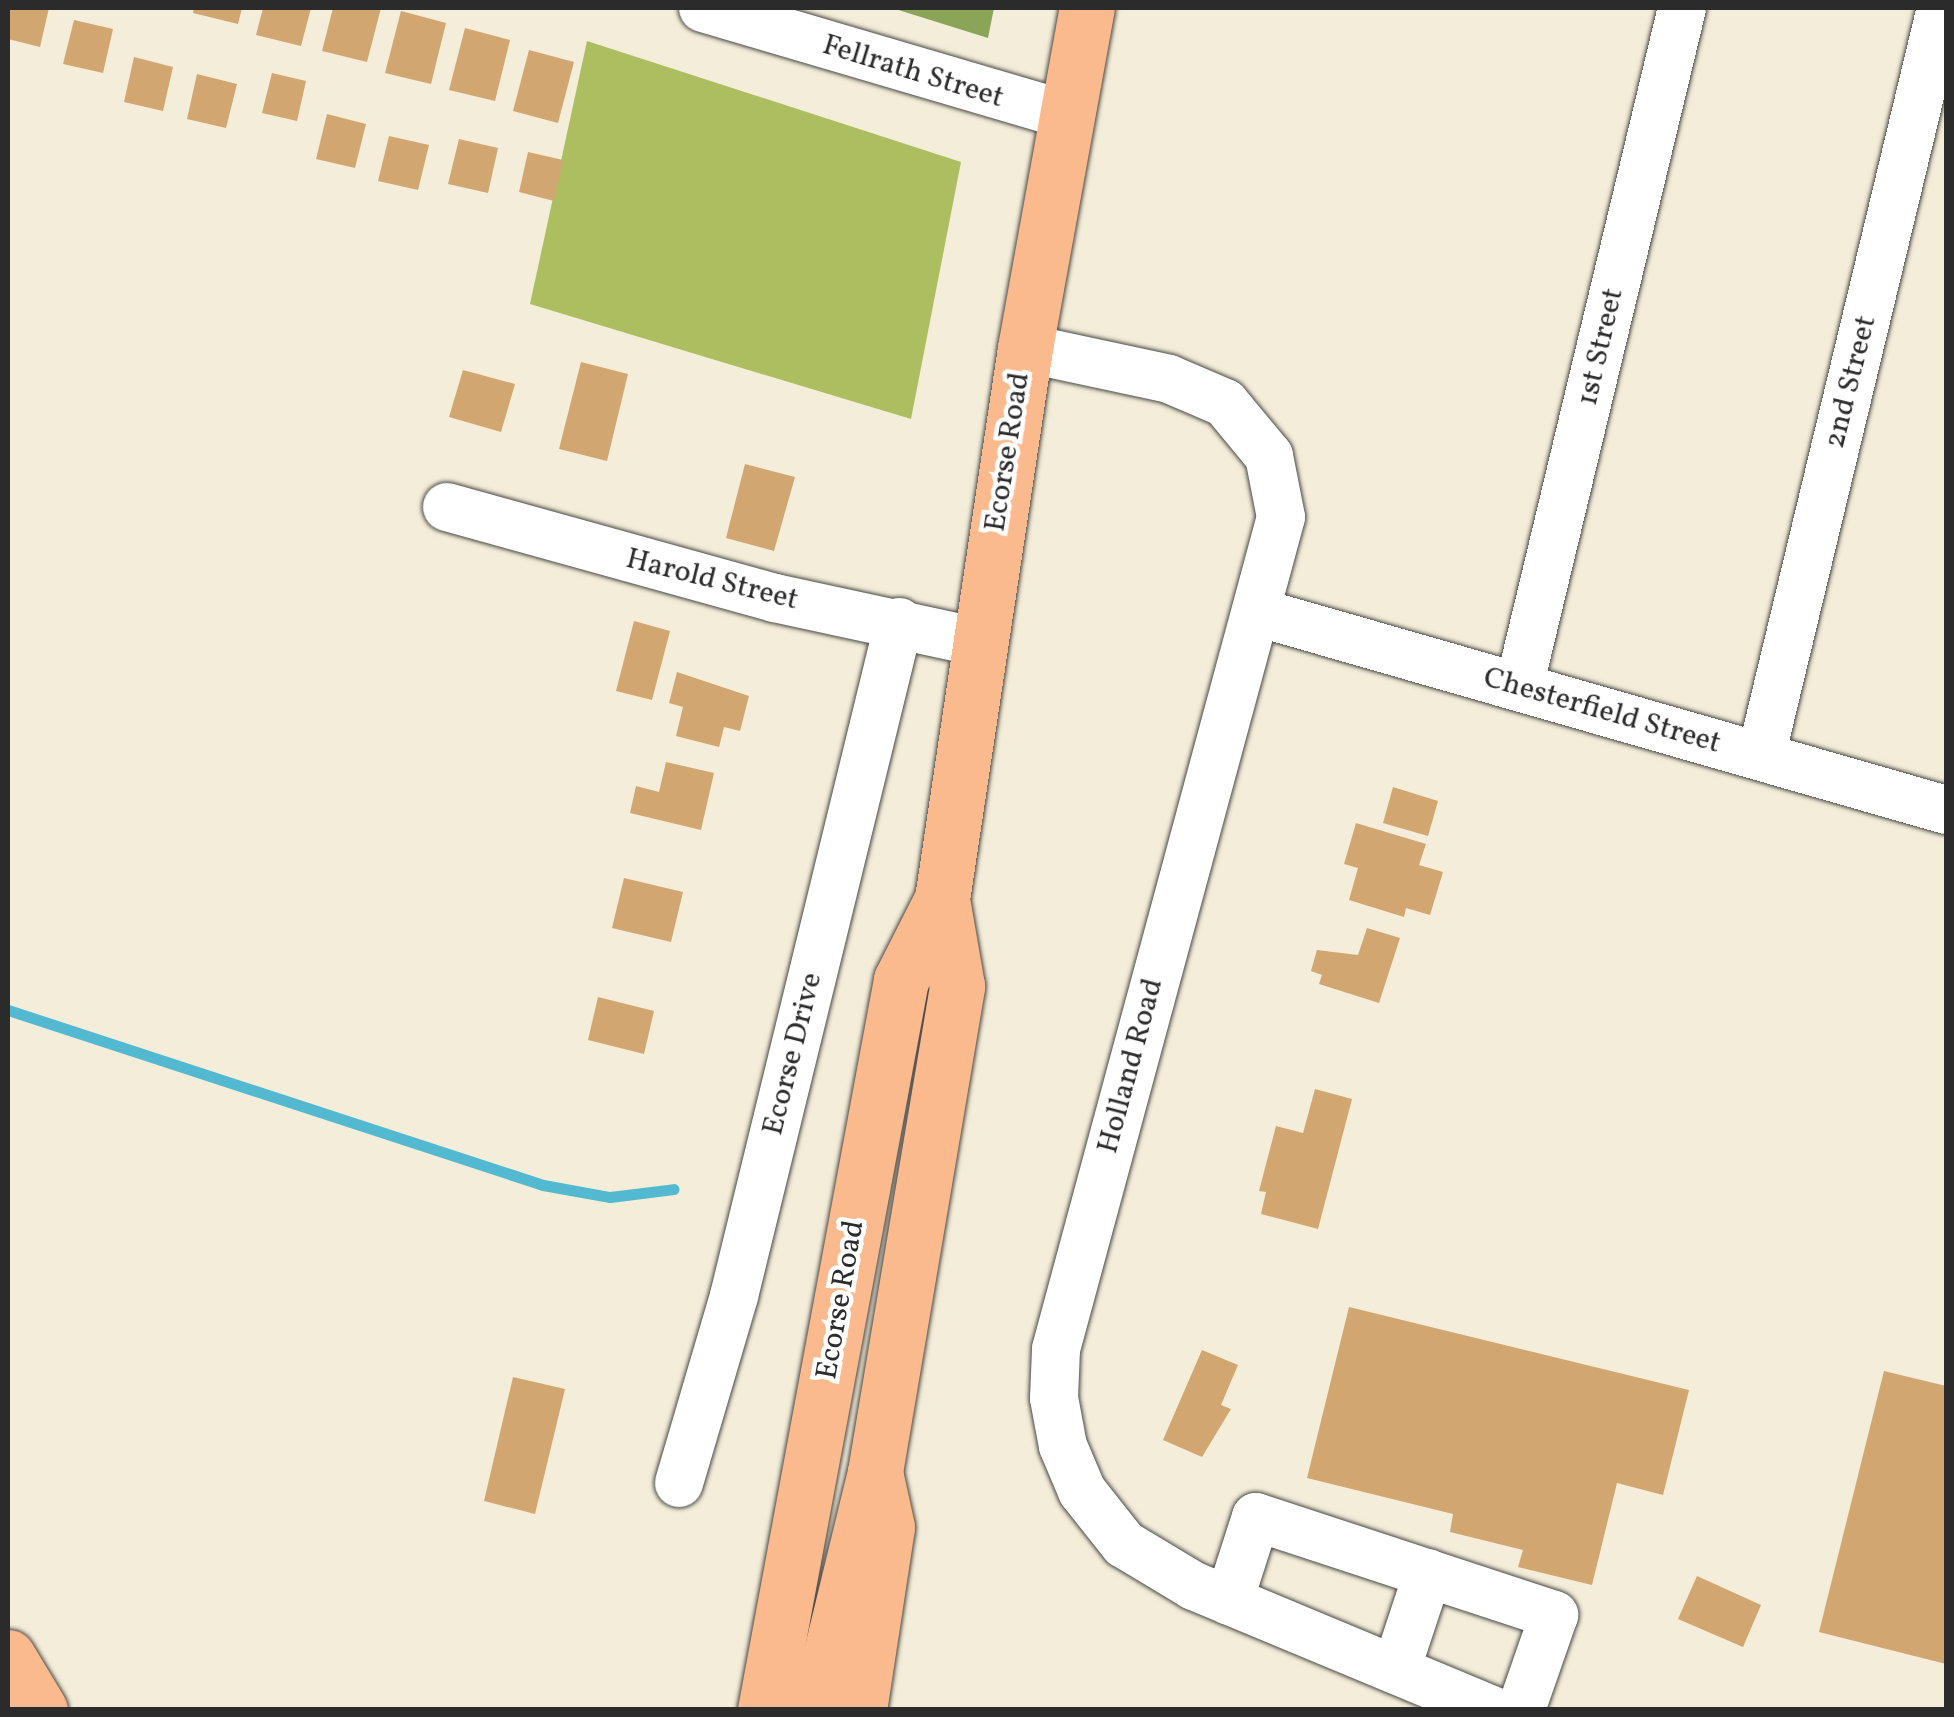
<!DOCTYPE html>
<html>
<head>
<meta charset="utf-8">
<style>
  body { margin:0 }
  #map { position:relative; width:1954px; height:1717px; overflow:hidden; background:#f4edd9; font-family:Vollkorn,serif }
  div>[style] { position:absolute }
  [style*='--x'] { left:calc(var(--x)*1px); top:calc(var(--y)*1px); width:calc(var(--w)*1px); rotate:calc(var(--a)*1deg) }
  .green>* { inset:0; background:#adbe61 }
  .forest>* { inset:0; background:#8aa557 }
  .stream>* { height:11px; margin:-5.5px; padding:0 5.5px; transform-origin:5.5px; border-radius:5.5px; background:#52b9d0 }
  .building>* { inset:0; background:#d2a670 }
  .roads { filter:drop-shadow(0 0 2px #494845) drop-shadow(0 0 2px #494845) }
  .minor>* { height:48px; margin:-24px; padding:0 24px; transform-origin:24px; border-radius:24px; background:#fff }
  .major>* { height:55px; margin:-27.5px; padding:0 27.5px; transform-origin:27.5px; border-radius:27.5px; background:#fbba8d }
  .highway>* { height:55px; margin:-27.5px; padding:0 27.5px; transform-origin:27.5px; border-radius:27.5px; background:#fbba8d }
  span { translate:-50% -50%; white-space:nowrap; text-align:center; line-height:1.15; -webkit-text-stroke:9px #fff; paint-order:stroke }
  .street-label { font-size:30px; color:#2b2b2b }
  .frame { position:absolute; inset:0; border:10px solid #2b2b2b; pointer-events:none }
</style>
</head>
<body>
<div id="map">
  <div class="green">
    <i style="clip-path:polygon(587px 41px,961px 162px,911px 419px,530px 304px)"></i>
  </div>
  <div class="forest">
    <i style="clip-path:polygon(892px 8px,994px 8px,988px 38px)"></i>
  </div>
  <div class="stream">
    <i style="--x:8;--y:1010;--w:563;--a:18.11"></i>
    <i style="--x:543;--y:1185;--w:68;--a:10.2"></i>
    <i style="--x:610;--y:1197;--w:64;--a:-7.1"></i>
  </div>
  <div class="building">
    <i style="clip-path:polygon(8px 8px,49px 8px,40px 47px,8px 39px)"></i>
    <i style="clip-path:polygon(194px 8px,242px 8px,238px 24px,193px 13px)"></i>
    <i style="clip-path:polygon(263px 8px,311px 8px,301px 46px,256px 35px)"></i>
    <i style="clip-path:polygon(333px 8px,381px 8px,367px 62px,322px 51px)"></i>
    <i style="clip-path:polygon(401px 11px,446px 23px,431px 84px,385px 73px)"></i>
    <i style="clip-path:polygon(74px 20px,113px 29px,103px 73px,63px 64px)"></i>
    <i style="clip-path:polygon(465px 28px,510px 40px,495px 101px,449px 90px)"></i>
    <i style="clip-path:polygon(529px 50px,574px 62px,558px 123px,513px 111px)"></i>
    <i style="clip-path:polygon(134px 57px,173px 67px,163px 111px,124px 102px)"></i>
    <i style="clip-path:polygon(272px 73px,306px 81px,297px 121px,262px 113px)"></i>
    <i style="clip-path:polygon(197px 74px,237px 84px,226px 128px,187px 119px)"></i>
    <i style="clip-path:polygon(327px 114px,366px 124px,355px 168px,316px 159px)"></i>
    <i style="clip-path:polygon(389px 136px,429px 145px,418px 190px,378px 181px)"></i>
    <i style="clip-path:polygon(459px 139px,498px 148px,488px 193px,448px 184px)"></i>
    <i style="clip-path:polygon(528px 152px,563px 160px,554px 201px,519px 192px)"></i>
    <i style="clip-path:polygon(581px 362px,628px 374px,607px 461px,559px 449px)"></i>
    <i style="clip-path:polygon(463px 370px,515px 384px,501px 432px,449px 417px)"></i>
    <i style="clip-path:polygon(745px 464px,795px 477px,774px 551px,726px 538px)"></i>
    <i style="clip-path:polygon(634px 621px,670px 631px,652px 700px,616px 691px)"></i>
    <i style="clip-path:polygon(677px 672px,749px 696px,740px 731px,724px 727px,719px 747px,676px 736px,683px 707px,669px 703px)"></i>
    <i style="clip-path:polygon(666px 762px,714px 773px,701px 830px,630px 813px,636px 786px,659px 792px)"></i>
    <i style="clip-path:polygon(1393px 787px,1438px 801px,1428px 836px,1383px 823px)"></i>
    <i style="clip-path:polygon(1356px 823px,1426px 844px,1419px 865px,1443px 872px,1430px 915px,1406px 908px,1404px 917px,1349px 900px,1358px 868px,1344px 864px)"></i>
    <i style="clip-path:polygon(624px 878px,683px 892px,671px 942px,612px 928px)"></i>
    <i style="clip-path:polygon(1367px 928px,1400px 938px,1379px 1003px,1319px 984px,1322px 975px,1311px 971px,1317px 950px,1358px 955px)"></i>
    <i style="clip-path:polygon(598px 997px,654px 1011px,644px 1054px,588px 1040px)"></i>
    <i style="clip-path:polygon(1315px 1089px,1352px 1099px,1318px 1229px,1261px 1214px,1266px 1192px,1259px 1191px,1276px 1126px,1303px 1133px)"></i>
    <i style="clip-path:polygon(1349px 1307px,1689px 1390px,1663px 1495px,1617px 1483px,1592px 1585px,1518px 1567px,1523px 1550px,1450px 1532px,1453px 1514px,1307px 1478px)"></i>
    <i style="clip-path:polygon(1202px 1350px,1238px 1365px,1221px 1405px,1231px 1409px,1202px 1457px,1163px 1440px)"></i>
    <i style="clip-path:polygon(1884px 1371px,1946px 1386px,1946px 1664px,1819px 1632px)"></i>
    <i style="clip-path:polygon(513px 1377px,565px 1389px,535px 1514px,484px 1501px)"></i>
    <i style="clip-path:polygon(1697px 1576px,1761px 1605px,1743px 1647px,1678px 1619px)"></i>
  </div>
  <div class="roads">
    <div class="minor">
      <i style="--x:703;--y:8;--w:379;--a:16.4"></i>
      <i style="--x:1025;--y:348;--w:147;--a:12.1"></i>
      <i style="--x:1169;--y:379;--w:61;--a:23.2"></i>
      <i style="--x:1225;--y:403;--w:69;--a:50.3"></i>
      <i style="--x:1269;--y:456;--w:62;--a:78.9"></i>
      <i style="--x:1281;--y:517;--w:862;--a:105.13"></i>
      <i style="--x:1056;--y:1349;--w:49;--a:92.3"></i>
      <i style="--x:1054;--y:1398;--w:49;--a:79.4"></i>
      <i style="--x:1063;--y:1446;--w:49;--a:67.1"></i>
      <i style="--x:1082;--y:1491;--w:68;--a:51.6"></i>
      <i style="--x:1124;--y:1544;--w:82;--a:31"></i>
      <i style="--x:1194;--y:1586;--w:323;--a:22.6"></i>
      <i style="--x:447;--y:507;--w:340;--a:15.5"></i>
      <i style="--x:775;--y:598;--w:209;--a:12.2"></i>
      <i style="--x:1257;--y:612;--w:717;--a:16.03"></i>
      <i style="--x:1519;--y:687;--w:698;--a:-76.5"></i>
      <i style="--x:1761;--y:756;--w:769;--a:-76.47"></i>
      <i style="--x:679;--y:1483;--w:195;--a:-73.6"></i>
      <i style="--x:734;--y:1296;--w:694;--a:-76.24"></i>
      <i style="--x:1229;--y:1601;--w:88;--a:-72.2"></i>
      <i style="--x:1256;--y:1517;--w:314;--a:18.2"></i>
      <i style="--x:1554;--y:1615;--w:101;--a:109.2"></i>
      <i style="--x:1396;--y:1670;--w:102;--a:-71.7"></i>
    </div>
    <div class="major">
      <i style="--x:765;--y:1710;--w:743;--a:-79.45"></i>
      <i style="--x:901;--y:980;--w:91;--a:-63.2"></i>
      <i style="--x:817;--y:1710;--w:245;--a:-76.3"></i>
      <i style="--x:875;--y:1472;--w:493;--a:-80.4"></i>
      <i style="--x:957;--y:986;--w:88;--a:-99.8"></i>
      <i style="--x:942;--y:899;--w:557;--a:-81.43"></i>
      <i style="--x:1025;--y:348;--w:346;--a:-79.7"></i>
    </div>
    <div class="highway">
      <i style="--x:8;--y:1657;--w:62;--a:58.9"></i>
      <i style="--x:859;--y:1710;--w:185;--a:-81.3"></i>
      <i style="--x:887;--y:1527;--w:56;--a:-102.3"></i>
    </div>
  </div>
  <div class="street-label">
    <span style="left:913px;top:72px;rotate:17deg">Fellrath Street</span>
    <span style="left:1601px;top:347px;rotate:-77deg">1st Street</span>
    <span style="left:1851px;top:382px;rotate:-76deg">2nd Street</span>
    <span style="left:1008px;top:452px;rotate:-81deg">Ecorse Road</span>
    <span style="left:712px;top:580px;rotate:14deg">Harold Street</span>
    <span style="left:1602px;top:711px;rotate:16deg">Chesterfield Street</span>
    <span style="left:793px;top:1054px;rotate:-76deg">Ecorse Drive</span>
    <span style="left:1131px;top:1066px;rotate:-75deg">Holland Road</span>
    <span style="left:841px;top:1300px;rotate:-80deg">Ecorse Road</span>
  </div>
  <div class="frame"></div>
</div>
</body>
</html>
